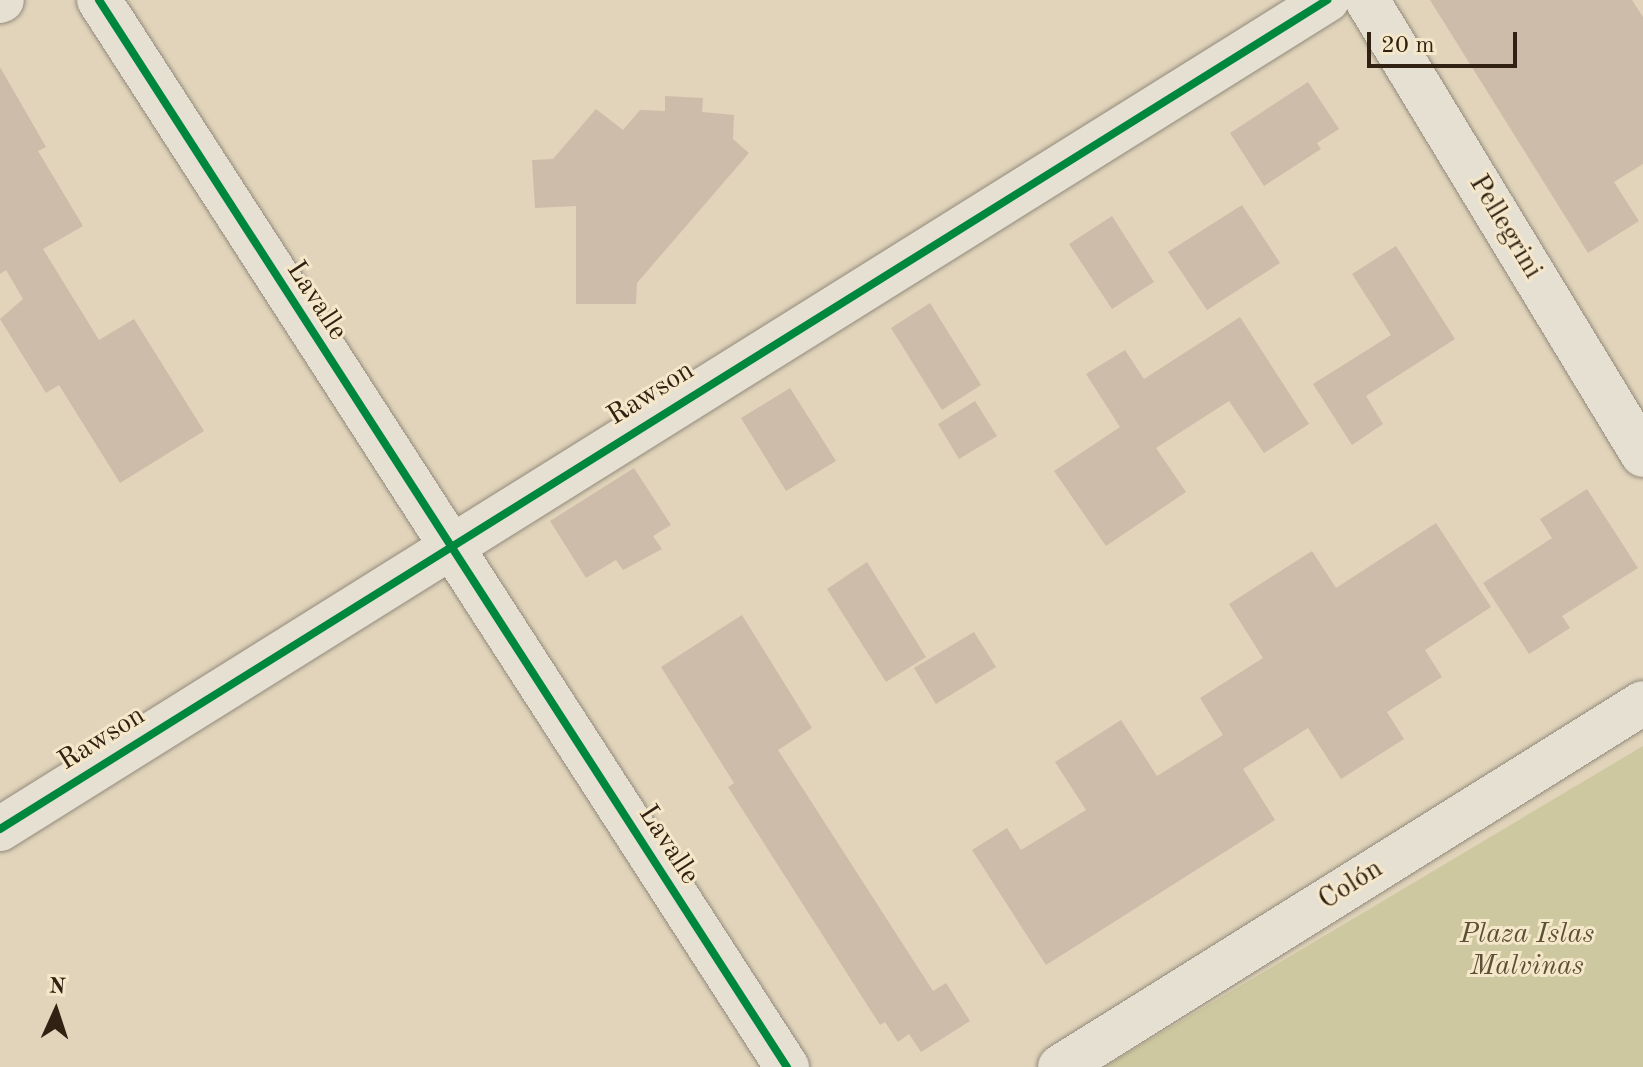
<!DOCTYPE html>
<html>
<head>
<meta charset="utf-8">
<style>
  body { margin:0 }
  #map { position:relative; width:1643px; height:1067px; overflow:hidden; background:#e1d4bb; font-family:"Old Standard TT",serif }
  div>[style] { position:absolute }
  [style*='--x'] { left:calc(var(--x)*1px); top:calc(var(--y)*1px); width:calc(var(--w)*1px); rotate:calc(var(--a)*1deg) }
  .green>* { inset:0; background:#cdc89f }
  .building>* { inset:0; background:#cdbca9 }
  .roads { filter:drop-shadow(0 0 2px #938a7b) drop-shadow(0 0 2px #938a7b) }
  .minor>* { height:44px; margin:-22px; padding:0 22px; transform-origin:22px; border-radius:22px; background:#e6e0d3 }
  .cycleway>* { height:8px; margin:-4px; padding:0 4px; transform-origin:4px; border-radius:4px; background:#00873e }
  span { translate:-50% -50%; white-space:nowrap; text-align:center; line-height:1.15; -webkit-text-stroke:6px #f5e7c9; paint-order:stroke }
  .street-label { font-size:28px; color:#302113 }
  .park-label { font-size:28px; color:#5a5036; font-style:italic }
  .north { position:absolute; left:16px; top:971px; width:80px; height:80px; -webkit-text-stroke:6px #f5e7c9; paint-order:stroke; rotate:3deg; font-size:22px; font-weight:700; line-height:32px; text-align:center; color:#302113 }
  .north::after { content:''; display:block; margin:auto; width:28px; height:36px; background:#302113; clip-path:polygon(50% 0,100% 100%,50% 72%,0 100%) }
  .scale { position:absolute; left:1367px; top:32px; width:150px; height:36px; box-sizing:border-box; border:4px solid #302113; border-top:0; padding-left:10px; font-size:24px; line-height:28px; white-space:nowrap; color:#302113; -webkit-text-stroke:6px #f5e7c9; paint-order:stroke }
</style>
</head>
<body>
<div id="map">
  <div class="green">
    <i style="clip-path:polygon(1643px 746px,1643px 1067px,1104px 1067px)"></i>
  </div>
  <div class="building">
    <i style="clip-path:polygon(1430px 0,1632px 0,1643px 17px,1643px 164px,1614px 182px,1639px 221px,1588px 253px)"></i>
    <i style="clip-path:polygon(0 67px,46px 147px,38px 151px,83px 226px,43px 249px,99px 340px,134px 319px,204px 431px,120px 483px,59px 385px,46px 393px,0 319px,23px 299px,6px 270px,0 274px)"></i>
    <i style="clip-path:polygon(1308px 82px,1339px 129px,1317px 143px,1321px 149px,1264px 186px,1230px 133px)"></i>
    <i style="clip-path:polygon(665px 96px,703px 98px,702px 112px,734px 115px,733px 139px,749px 153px,637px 283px,636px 304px,576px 304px,576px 206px,535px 208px,532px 160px,553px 159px,596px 109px,623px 130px,640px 110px,665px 111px)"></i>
    <i style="clip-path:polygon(1242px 205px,1280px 263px,1207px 310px,1168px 252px)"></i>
    <i style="clip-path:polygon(1112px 216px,1154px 282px,1112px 309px,1069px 244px)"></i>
    <i style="clip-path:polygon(1396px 246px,1455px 339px,1366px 396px,1383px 424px,1352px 445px,1313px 384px,1391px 335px,1352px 274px)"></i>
    <i style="clip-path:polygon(930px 303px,981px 385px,942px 410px,891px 328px)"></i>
    <i style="clip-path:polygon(1240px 317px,1309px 424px,1264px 453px,1229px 401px,1156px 448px,1186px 492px,1106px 546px,1054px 471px,1120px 427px,1086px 374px,1125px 350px,1144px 379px)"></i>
    <i style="clip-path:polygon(790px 388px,836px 461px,786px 491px,741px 418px)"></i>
    <i style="clip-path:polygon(975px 401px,997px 436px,959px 459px,938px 424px)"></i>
    <i style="clip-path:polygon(634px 468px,671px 525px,653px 536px,662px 549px,623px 570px,616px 560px,586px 578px,550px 521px)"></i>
    <i style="clip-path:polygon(1587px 489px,1638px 568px,1562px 616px,1570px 628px,1529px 654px,1483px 583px,1552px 538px,1540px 519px)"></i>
    <i style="clip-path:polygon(1436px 523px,1491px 607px,1425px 650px,1442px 677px,1387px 712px,1404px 739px,1341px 779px,1308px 728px,1243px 769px,1275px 820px,1046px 965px,972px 850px,1007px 828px,1021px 850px,1086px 810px,1055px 762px,1121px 720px,1157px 776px,1223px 735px,1200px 698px,1263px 658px,1229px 604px,1312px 551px,1336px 588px)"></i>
    <i style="clip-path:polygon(867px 562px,926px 657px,886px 682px,827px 589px)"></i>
    <i style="clip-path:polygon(742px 615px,812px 728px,778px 750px,933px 991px,946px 983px,970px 1021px,921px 1052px,909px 1034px,898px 1042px,885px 1022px,880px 1025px,728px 787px,734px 783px,661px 667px)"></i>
    <i style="clip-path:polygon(974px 632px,996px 667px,936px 704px,914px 668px)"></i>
  </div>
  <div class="roads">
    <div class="minor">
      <i style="--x:99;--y:0;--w:1270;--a:57.19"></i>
      <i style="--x:1367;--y:0;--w:532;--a:58.76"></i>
      <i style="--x:0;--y:1;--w:2;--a:-27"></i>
      <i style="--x:0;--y:829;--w:1565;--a:-31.99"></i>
      <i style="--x:1060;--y:1067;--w:687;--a:-31.98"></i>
    </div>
  </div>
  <div class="cycleway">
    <i style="--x:99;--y:0;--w:1270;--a:57.19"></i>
    <i style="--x:0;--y:829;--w:1565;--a:-31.99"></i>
  </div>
  <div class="street-label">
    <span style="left:1505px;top:227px;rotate:59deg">Pellegrini</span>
    <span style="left:316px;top:301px;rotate:57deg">Lavalle</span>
    <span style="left:651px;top:394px;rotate:-32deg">Rawson</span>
    <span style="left:102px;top:739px;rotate:-32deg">Rawson</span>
    <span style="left:668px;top:845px;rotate:57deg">Lavalle</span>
    <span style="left:1351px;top:885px;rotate:-32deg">Colón</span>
  </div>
  <div class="park-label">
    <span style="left:1527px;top:951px">Plaza Islas<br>Malvinas</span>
  </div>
  <div class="north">N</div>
  <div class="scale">20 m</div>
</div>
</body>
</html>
